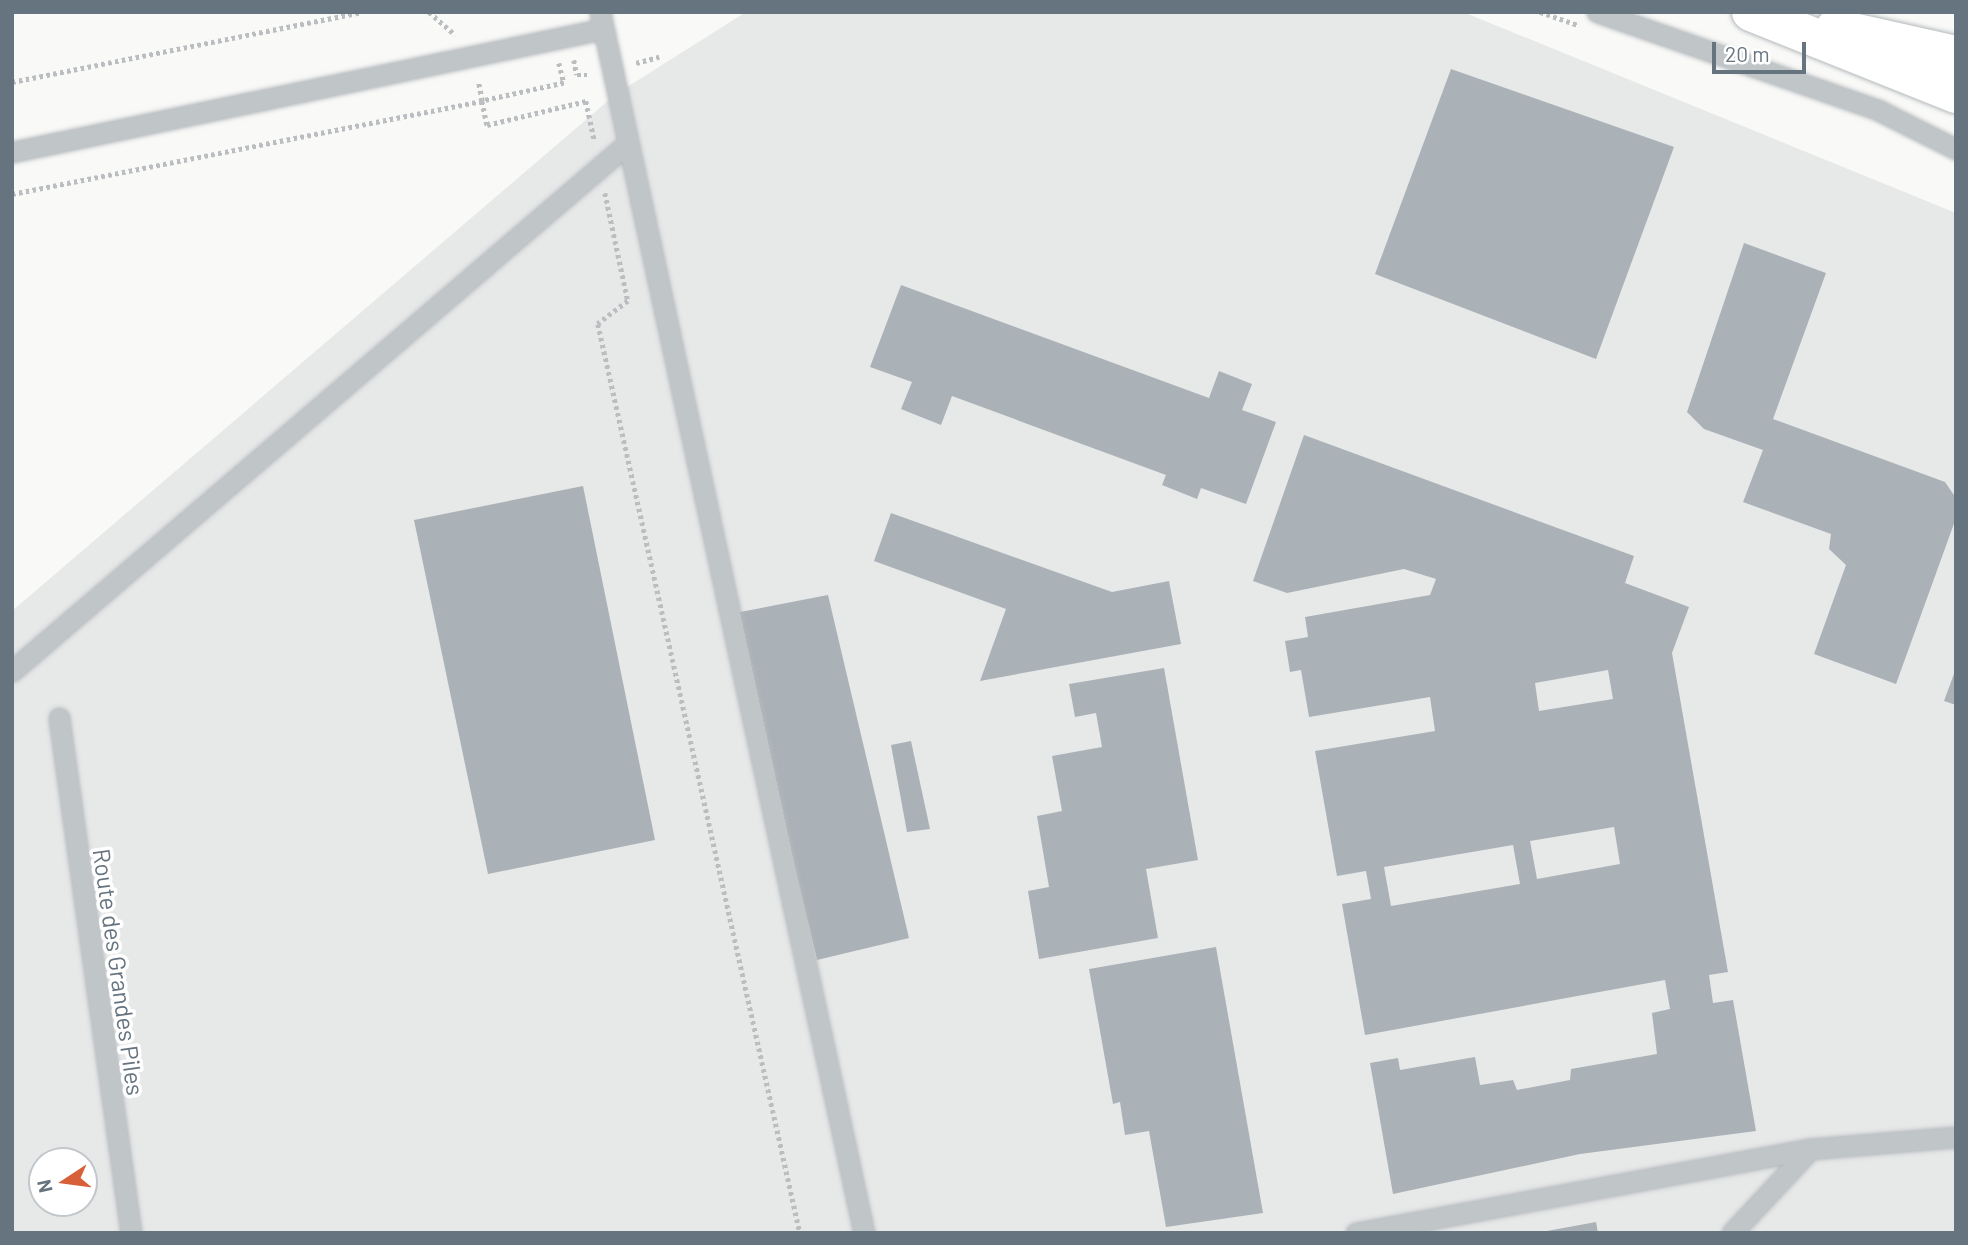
<!DOCTYPE html>
<html>
<head>
<meta charset="utf-8">
<style>
  body { margin:0 }
  #map { position:relative; width:1968px; height:1245px; overflow:hidden; background:#f9f9f7; font-family:Barlow,sans-serif }
  div>[style] { position:absolute }
  [style*='--x'] { left:calc(var(--x)*1px); top:calc(var(--y)*1px); width:calc(var(--w)*1px); rotate:calc(var(--a)*1deg) }
  .built>* { inset:0; background:#e7e8e8 }
  .building>* { inset:0; background:#aab2b7 }
  .path>* { height:4.5px; margin-top:-2.25px; transform-origin:0; background:repeating-linear-gradient(90deg,#bbbec0 0 3.5px,transparent 0 7px) }
  .roads { filter:drop-shadow(0 0 2px #b4b9bd) drop-shadow(0 0 2px #b4b9bd) }
  .service>* { height:19px; margin:-9.5px; padding:0 9.5px; transform-origin:9.5px; border-radius:9.5px; background:#c0c5c8 }
  .primary>* { height:38px; margin:-19px; padding:0 19px; transform-origin:19px; border-radius:19px; background:#fff }
  span { translate:-50% -50%; white-space:nowrap; text-align:center; line-height:1.15; -webkit-text-stroke:7px #fff; paint-order:stroke }
  .street-label { font-size:24px; color:#667480 }
  .frame { position:absolute; inset:0; border:14px solid #667480; pointer-events:none }
  .north { position:absolute; left:28px; top:1147px; width:70px; height:70px; box-sizing:border-box; background:#fff; border:2px solid #c2c7cc; border-radius:50%; rotate:257deg; font-size:19px; font-weight:700; line-height:28px; text-align:center; color:#667480 }
  .north::after { content:''; display:block; margin:auto; width:24px; height:32px; background:#d86038; clip-path:polygon(50% 0,100% 100%,50% 72%,0 100%) }
  .scale { position:absolute; left:1712px; top:42px; width:94px; height:32px; box-sizing:border-box; border:4px solid #667480; border-top:0; padding-left:9px; font-size:21px; line-height:24px; white-space:nowrap; color:#667480; -webkit-text-stroke:5px #fff; paint-order:stroke }
</style>
</head>
<body>
<div id="map">
  <div class="built">
    <i style="clip-path:polygon(evenodd,746px 12px,1463px 12px,1956px 213px,1956px 1233px,12px 1233px,12px 611px,616px 94px,746px 12px,42px 1161px,84px 1161px,84px 1203px,42px 1203px,42px 1161px)"></i>
  </div>
  <div class="building">
    <i style="clip-path:polygon(1451px 69px,1674px 147px,1596px 359px,1375px 274px)"></i>
    <i style="clip-path:polygon(1744px 243px,1826px 273px,1773px 419px,1945px 482px,1956px 498px,1956px 518px,1896px 684px,1814px 654px,1846px 565px,1829px 549px,1831px 534px,1743px 502px,1763px 450px,1704px 429px,1687px 412px)"></i>
    <i style="clip-path:polygon(901px 285px,1209px 398px,1219px 371px,1252px 384px,1242px 410px,1276px 422px,1246px 504px,1201px 488px,1197px 499px,1162px 485px,1166px 475px,952px 396px,941px 425px,901px 409px,912px 382px,870px 367px)"></i>
    <i style="clip-path:polygon(evenodd,1304px 435px,1634px 556px,1625px 583px,1689px 607px,1672px 653px,1728px 972px,1709px 975px,1713px 1003px,1733px 1000px,1756px 1131px,1580px 1154px,1393px 1194px,1370px 1063px,1398px 1058px,1400px 1070px,1475px 1057px,1480px 1085px,1513px 1080px,1517px 1090px,1570px 1080px,1571px 1069px,1657px 1054px,1652px 1013px,1670px 1009px,1665px 980px,1365px 1035px,1342px 904px,1371px 899px,1366px 871px,1337px 876px,1315px 751px,1435px 731px,1430px 697px,1309px 717px,1301px 670px,1290px 672px,1285px 641px,1308px 637px,1305px 617px,1430px 595px,1436px 579px,1404px 569px,1287px 593px,1253px 581px,1304px 435px,1608px 670px,1613px 699px,1539px 711px,1535px 683px,1608px 670px,1304px 435px,1614px 827px,1620px 864px,1537px 879px,1530px 841px,1614px 827px,1304px 435px,1513px 845px,1520px 884px,1391px 906px,1384px 867px,1513px 845px)"></i>
    <i style="clip-path:polygon(583px 486px,655px 840px,488px 874px,414px 520px)"></i>
    <i style="clip-path:polygon(891px 513px,1112px 592px,1169px 581px,1181px 644px,980px 681px,1006px 609px,874px 561px)"></i>
    <i style="clip-path:polygon(828px 595px,909px 938px,817px 960px,735px 613px)"></i>
    <i style="clip-path:polygon(1164px 668px,1198px 860px,1146px 869px,1158px 938px,1039px 959px,1028px 891px,1049px 887px,1037px 816px,1062px 811px,1052px 756px,1102px 747px,1096px 713px,1075px 717px,1069px 684px)"></i>
    <i style="clip-path:polygon(1955px 671px,1956px 671px,1956px 705px,1944px 701px)"></i>
    <i style="clip-path:polygon(911px 741px,930px 829px,907px 832px,891px 745px)"></i>
    <i style="clip-path:polygon(1216px 947px,1263px 1213px,1166px 1227px,1149px 1131px,1125px 1135px,1120px 1102px,1113px 1104px,1089px 969px)"></i>
    <i style="clip-path:polygon(1596px 1222px,1598px 1233px,1547px 1233px,1547px 1231px)"></i>
  </div>
  <div class="path">
    <i style="--x:429;--y:12;--w:35;--a:41"></i>
    <i style="--x:1540;--y:12;--w:39;--a:19"></i>
    <i style="--x:574;--y:60;--w:15;--a:79"></i>
    <i style="--x:577;--y:75;--w:10;--a:0"></i>
    <i style="--x:559;--y:63;--w:21;--a:76"></i>
    <i style="--x:564;--y:83;--w:84;--a:167.6"></i>
    <i style="--x:482;--y:101;--w:25;--a:78"></i>
    <i style="--x:487;--y:125;--w:102;--a:-13.6"></i>
    <i style="--x:586;--y:101;--w:40;--a:78"></i>
    <i style="--x:636;--y:63;--w:24;--a:-15"></i>
    <i style="--x:12;--y:82;--w:356;--a:-11.3"></i>
    <i style="--x:605;--y:193;--w:110;--a:78"></i>
    <i style="--x:628;--y:301;--w:38;--a:143"></i>
    <i style="--x:598;--y:324;--w:931;--a:77.47"></i>
    <i style="--x:12;--y:194;--w:479;--a:-11.2"></i>
    <i style="--x:482;--y:101;--w:20;--a:-101"></i>
  </div>
  <div class="roads">
    <div class="service">
      <i style="--x:600;--y:12;--w:1249;--a:77.8"></i>
      <i style="--x:1597;--y:12;--w:298;--a:19.2"></i>
      <i style="--x:1878;--y:110;--w:87;--a:26.6"></i>
      <i style="--x:12;--y:152;--w:604;--a:-11.76"></i>
      <i style="--x:12;--y:671;--w:808;--a:-40.59"></i>
      <i style="--x:59;--y:718;--w:520;--a:82.04"></i>
      <i style="--x:1356;--y:1233;--w:462;--a:-10.5"></i>
      <i style="--x:1732;--y:1233;--w:115;--a:-47.1"></i>
      <i style="--x:1810;--y:1149;--w:146;--a:-4.7"></i>
    </div>
    <div class="primary">
      <i style="--x:1751;--y:12;--w:221;--a:21.8"></i>
      <i style="--x:1835;--y:28;--w:124;--a:12.6"></i>
    </div>
  </div>
  <div class="street-label">
    <span style="left:119px;top:972px;rotate:82deg">Route des Grandes Piles</span>
  </div>
  <div class="frame"></div>
  <div class="north">N</div>
  <div class="scale">20 m</div>
</div>
</body>
</html>
